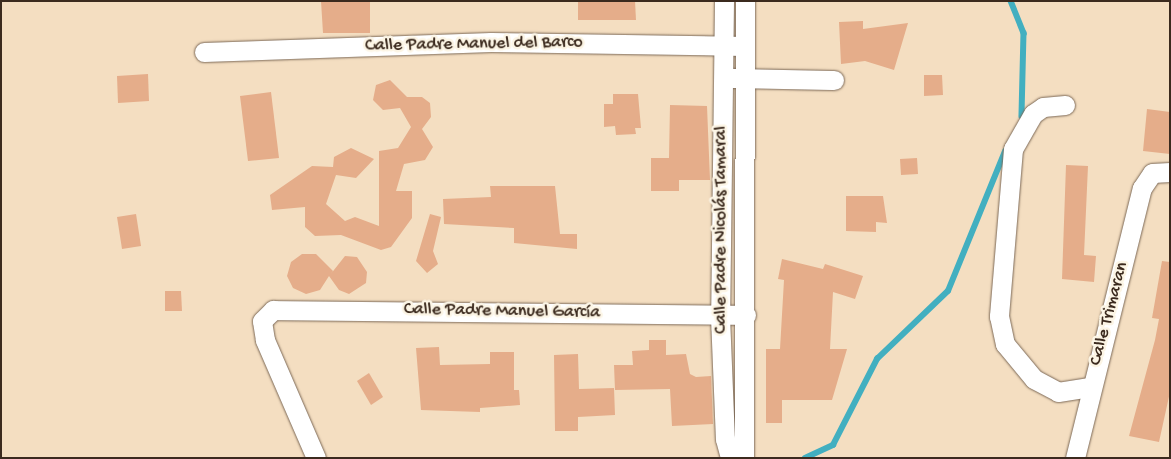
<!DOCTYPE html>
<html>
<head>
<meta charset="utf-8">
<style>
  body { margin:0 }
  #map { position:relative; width:1171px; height:459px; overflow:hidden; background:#f4dec1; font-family:"Gochi Hand",sans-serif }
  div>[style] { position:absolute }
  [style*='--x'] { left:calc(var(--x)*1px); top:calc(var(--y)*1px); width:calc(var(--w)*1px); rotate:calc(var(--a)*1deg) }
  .stream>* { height:5.5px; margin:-2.75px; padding:0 2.75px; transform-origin:2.75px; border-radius:2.75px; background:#42afc0 }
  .building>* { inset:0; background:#e5ad8a }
  .roads { filter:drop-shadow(0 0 1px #7c6957) drop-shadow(0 0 1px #7c6957) }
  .street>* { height:19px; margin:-9.5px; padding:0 9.5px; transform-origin:9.5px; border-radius:9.5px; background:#fff }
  span { translate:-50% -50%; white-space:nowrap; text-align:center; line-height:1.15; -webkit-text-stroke:5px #fcf5e5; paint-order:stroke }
  .street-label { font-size:18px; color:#3b2a1e }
  .frame { position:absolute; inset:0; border:2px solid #3b2a1e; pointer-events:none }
</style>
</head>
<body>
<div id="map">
  <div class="stream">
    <i style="--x:1011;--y:1;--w:35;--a:68"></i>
    <i style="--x:1024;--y:33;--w:83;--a:91.4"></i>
    <i style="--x:805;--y:458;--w:31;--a:-25"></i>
    <i style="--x:833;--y:445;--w:97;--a:-62.9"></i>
    <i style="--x:877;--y:359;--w:98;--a:-43.8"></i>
    <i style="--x:948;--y:291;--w:151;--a:-67.8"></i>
  </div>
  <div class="building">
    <i style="clip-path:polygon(321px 1px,370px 1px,370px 33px,323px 33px)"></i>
    <i style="clip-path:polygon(578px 1px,635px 1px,636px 20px,578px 20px)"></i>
    <i style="clip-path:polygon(863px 21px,863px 29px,908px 23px,894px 70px,865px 61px,841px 64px,839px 22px)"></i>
    <i style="clip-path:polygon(148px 74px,149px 101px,118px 103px,117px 76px)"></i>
    <i style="clip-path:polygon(924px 75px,942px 75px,943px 95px,924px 96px)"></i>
    <i style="clip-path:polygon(390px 80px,407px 97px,422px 97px,430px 103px,431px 117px,422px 129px,433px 147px,425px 160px,404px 164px,396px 191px,412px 191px,412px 218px,391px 247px,381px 250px,341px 235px,315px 236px,305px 227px,305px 207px,272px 210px,270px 195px,312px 166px,333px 167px,334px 157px,351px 148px,374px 159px,356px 178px,336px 175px,326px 204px,345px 221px,355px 217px,379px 226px,379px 151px,398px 148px,411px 127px,400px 108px,383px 110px,373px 100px,376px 85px)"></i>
    <i style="clip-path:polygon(271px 92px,279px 158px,248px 161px,240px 96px)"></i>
    <i style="clip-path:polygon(613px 94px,638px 94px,641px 128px,635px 128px,636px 134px,616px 135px,615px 126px,604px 127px,604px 104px,613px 104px)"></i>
    <i style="clip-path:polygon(670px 105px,707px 106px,710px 180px,679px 180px,679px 191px,651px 191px,651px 158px,669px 158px)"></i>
    <i style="clip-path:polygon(1147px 109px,1170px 112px,1170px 154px,1143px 151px)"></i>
    <i style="clip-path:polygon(917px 158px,918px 174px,901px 175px,900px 159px)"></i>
    <i style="clip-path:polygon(1066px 165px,1088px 166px,1084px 255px,1096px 256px,1094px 282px,1062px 279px)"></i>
    <i style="clip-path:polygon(490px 186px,555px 186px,560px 234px,577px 234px,577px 249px,514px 243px,514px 228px,444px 224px,443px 199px,491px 197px)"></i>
    <i style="clip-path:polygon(846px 196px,883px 196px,887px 223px,876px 222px,876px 232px,846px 231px)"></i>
    <i style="clip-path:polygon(136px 214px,141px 246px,122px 249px,117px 217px)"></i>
    <i style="clip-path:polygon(430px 214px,441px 217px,433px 251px,438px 264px,427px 273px,416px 261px)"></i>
    <i style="clip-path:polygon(302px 254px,316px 254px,333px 271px,330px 275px,345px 256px,357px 257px,367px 272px,366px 283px,349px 294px,339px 290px,329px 276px,320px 290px,306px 294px,293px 288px,287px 276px,291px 262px)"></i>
    <i style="clip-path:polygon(782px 259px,823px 269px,825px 264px,863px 276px,855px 299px,833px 292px,830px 349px,847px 349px,832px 400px,782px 400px,782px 423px,766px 423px,766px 349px,780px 349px,784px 280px,778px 279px)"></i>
    <i style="clip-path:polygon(1162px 261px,1170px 262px,1170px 392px,1159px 442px,1129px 436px,1155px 340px,1159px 319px,1152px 318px)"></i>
    <i style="clip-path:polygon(165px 291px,181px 291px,182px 311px,165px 311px)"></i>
    <i style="clip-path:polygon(649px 340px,666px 340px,666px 355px,686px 354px,690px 374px,696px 377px,711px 376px,713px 424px,672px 426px,670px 389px,615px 390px,614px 365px,633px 365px,632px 351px,649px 350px)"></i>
    <i style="clip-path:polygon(439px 347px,440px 365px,490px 364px,490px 352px,514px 352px,514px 390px,519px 390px,520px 405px,480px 408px,480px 412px,421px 410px,416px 348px)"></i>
    <i style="clip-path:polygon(578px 354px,579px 389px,614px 388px,615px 415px,578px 417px,578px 431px,555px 431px,554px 355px)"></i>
    <i style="clip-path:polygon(369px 373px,383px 397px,371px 405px,357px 381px)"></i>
  </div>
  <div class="roads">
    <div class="street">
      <i style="--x:724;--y:1;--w:315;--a:90.7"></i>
      <i style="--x:720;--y:316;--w:123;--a:87.7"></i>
      <i style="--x:725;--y:439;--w:20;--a:75"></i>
      <i style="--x:204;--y:52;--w:287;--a:-2"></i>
      <i style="--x:491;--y:42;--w:253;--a:0.9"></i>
      <i style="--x:732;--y:78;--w:102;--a:1.1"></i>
      <i style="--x:1065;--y:105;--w:22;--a:175"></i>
      <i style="--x:1043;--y:107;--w:12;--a:145"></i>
      <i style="--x:1033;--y:114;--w:40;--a:119.7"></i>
      <i style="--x:1013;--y:149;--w:168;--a:94.8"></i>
      <i style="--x:999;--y:316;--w:29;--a:78"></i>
      <i style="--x:1005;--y:344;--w:45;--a:50.4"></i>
      <i style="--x:1034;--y:379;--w:27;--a:28"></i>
      <i style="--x:1058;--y:392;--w:32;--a:-9"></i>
      <i style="--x:316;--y:458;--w:129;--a:-113.4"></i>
      <i style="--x:265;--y:340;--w:19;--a:-99"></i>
      <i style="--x:262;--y:321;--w:16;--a:-45"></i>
      <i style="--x:273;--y:310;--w:473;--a:0.6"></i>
      <i style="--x:744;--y:458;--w:457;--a:-89.9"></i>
      <i style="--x:1075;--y:458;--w:278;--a:-76.1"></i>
      <i style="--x:1142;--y:188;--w:18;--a:-56"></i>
      <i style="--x:1152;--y:173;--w:18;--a:-3"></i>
    </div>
  </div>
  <div class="street-label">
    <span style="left:474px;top:45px;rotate:-1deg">Calle Padre Manuel del Barco</span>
    <span style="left:722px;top:230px;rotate:-90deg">Calle Padre Nicolás Tamaral</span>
    <span style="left:502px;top:312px;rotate:1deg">Calle Padre Manuel García</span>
    <span style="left:1110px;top:314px;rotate:-75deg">Calle Trimaran</span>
  </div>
  <div class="frame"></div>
</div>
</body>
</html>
